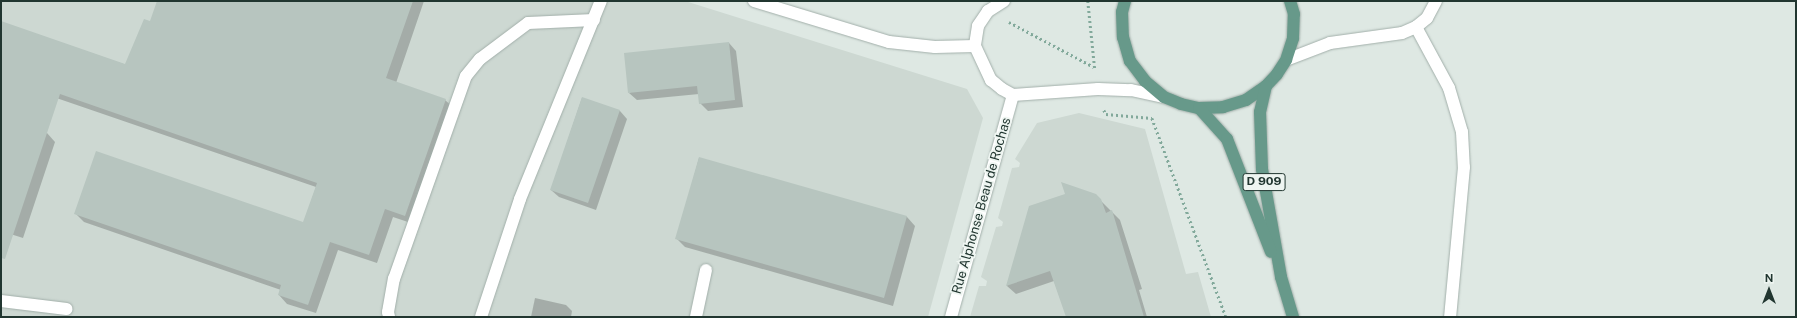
<!DOCTYPE html>
<html>
<head>
<meta charset="utf-8">
<style>
  body { margin:0 }
  #map { position:relative; width:1797px; height:318px; overflow:hidden; background:#dee8e3; font-family:"Public Sans",sans-serif }
  div>[style] { position:absolute }
  [style*='--x'] { left:calc(var(--x)*1px); top:calc(var(--y)*1px); width:calc(var(--w)*1px); rotate:calc(var(--a)*1deg) }
  .built>* { inset:0; background:#cdd8d2 }
  .shadow>* { inset:0; background:#0003 }
  .building>* { inset:0; background:#b7c5bf }
  .path>* { height:2.5px; margin-top:-1.25px; transform-origin:0; background:repeating-linear-gradient(90deg,#82a99b 0 2px,transparent 0 5px) }
  .roads { filter:drop-shadow(0 0 1px #a2afaa) drop-shadow(0 0 1px #a2afaa) }
  .minor>* { height:12px; margin:-6px; padding:0 6px; transform-origin:6px; border-radius:6px; background:#fff }
  .major>* { height:12px; margin:-6px; padding:0 6px; transform-origin:6px; border-radius:6px; background:#67998a }
  span { translate:-50% -50%; white-space:nowrap; text-align:center; line-height:1.15; -webkit-text-stroke:3.5px #eef5f1; paint-order:stroke }
  .shield-label span { padding:1px 3px; background:#eef5f1; border:1px solid; border-radius:3px; -webkit-text-stroke-width:0 }
  .shield-label { font-size:12px; color:#213630; font-weight:700 }
  .street-label { font-size:13px; color:#213630 }
  .frame { position:absolute; inset:0; border:2px solid #213630; pointer-events:none }
  .north { position:absolute; left:1749px; top:270px; width:40px; height:40px; -webkit-text-stroke:3px #eef5f1; paint-order:stroke; rotate:0deg; font-size:11px; font-weight:700; line-height:16px; text-align:center; color:#213630 }
  .north::after { content:''; display:block; margin:auto; width:14px; height:18px; background:#213630; clip-path:polygon(50% 0,100% 100%,50% 72%,0 100%) }
</style>
</head>
<body>
<div id="map">
  <div class="built">
    <i style="clip-path:polygon(1px 1px,685px 1px,967px 89px,983px 118px,928px 317px,1px 317px)"></i>
    <i style="clip-path:polygon(1079px 113px,1145px 129px,1186px 274px,1198px 272px,1211px 317px,970px 317px,979px 286px,986px 286px,987px 281px,981px 277px,996px 227px,1002px 226px,1003px 222px,998px 218px,1012px 168px,1019px 167px,1020px 163px,1015px 159px,1037px 123px)"></i>
  </div>
  <div class="shadow">
    <i style="clip-path:polygon(158px 1px,424px 1px,396px 83px,445px 100px,454px 108px,414px 224px,393px 217px,377px 263px,338px 250px,316px 313px,287px 304px,279px 295px,281px 290px,84px 222px,76px 214px,304px 223px,316px 187px,1px 79px,1px 22px,126px 65px,151px 22px)"></i>
    <i style="clip-path:polygon(729px 43px,736px 51px,743px 107px,708px 111px,700px 103px,699px 94px,637px 100px,629px 93px)"></i>
    <i style="clip-path:polygon(582px 98px,620px 111px,627px 119px,596px 210px,559px 197px,551px 190px)"></i>
    <i style="clip-path:polygon(1px 118px,47px 133px,55px 142px,23px 238px,1px 231px)"></i>
    <i style="clip-path:polygon(699px 158px,907px 217px,915px 226px,893px 306px,685px 247px,677px 239px)"></i>
    <i style="clip-path:polygon(1100px 200px,1120px 220px,1142px 289px,1139px 290px,1147px 317px,1067px 317px,1054px 281px,1016px 294px,1007px 286px,1030px 207px)"></i>
    <i style="clip-path:polygon(535px 298px,566px 305px,572px 311px,571px 317px,531px 317px)"></i>
  </div>
  <div class="building">
    <i style="clip-path:polygon(157px 1px,413px 1px,386px 78px,446px 99px,405px 216px,385px 209px,369px 255px,330px 242px,308px 305px,278px 295px,281px 285px,74px 214px,96px 151px,303px 222px,317px 183px,60px 94px,5px 259px,1px 258px,1px 21px,125px 64px,144px 19px,150px 21px)"></i>
    <i style="clip-path:polygon(729px 42px,735px 100px,699px 104px,697px 86px,628px 93px,624px 53px)"></i>
    <i style="clip-path:polygon(582px 97px,620px 110px,588px 203px,550px 190px)"></i>
    <i style="clip-path:polygon(699px 157px,907px 216px,884px 298px,675px 239px)"></i>
    <i style="clip-path:polygon(1061px 182px,1096px 194px,1101px 199px,1106px 213px,1112px 210px,1144px 317px,1066px 317px,1050px 271px,1006px 286px,1029px 206px,1065px 194px)"></i>
  </div>
  <div class="path">
    <i style="--x:1088;--y:1;--w:69;--a:84.2"></i>
    <i style="--x:1009;--y:22;--w:96;--a:27.9"></i>
    <i style="--x:1104;--y:110;--w:4;--a:63"></i>
    <i style="--x:1106;--y:114;--w:46;--a:5"></i>
    <i style="--x:1152;--y:118;--w:212;--a:69.6"></i>
  </div>
  <div class="roads">
    <div class="minor">
      <i style="--x:754;--y:1;--w:141;--a:16.9"></i>
      <i style="--x:889;--y:42;--w:46;--a:6.2"></i>
      <i style="--x:935;--y:47;--w:40;--a:-1.4"></i>
      <i style="--x:1004;--y:1;--w:19;--a:148"></i>
      <i style="--x:988;--y:11;--w:18;--a:124"></i>
      <i style="--x:978;--y:26;--w:20;--a:99"></i>
      <i style="--x:975;--y:46;--w:38;--a:65"></i>
      <i style="--x:991;--y:80;--w:14;--a:39"></i>
      <i style="--x:1002;--y:89;--w:13;--a:29"></i>
      <i style="--x:1013;--y:95;--w:85;--a:-4"></i>
      <i style="--x:1098;--y:89;--w:33;--a:2"></i>
      <i style="--x:1131;--y:90;--w:34;--a:12"></i>
      <i style="--x:1416;--y:27;--w:69;--a:61.6"></i>
      <i style="--x:1449;--y:88;--w:46;--a:73.5"></i>
      <i style="--x:1462;--y:132;--w:35;--a:87"></i>
      <i style="--x:1464;--y:167;--w:151;--a:95.3"></i>
      <i style="--x:1286;--y:60;--w:47;--a:-21.1"></i>
      <i style="--x:1330;--y:43;--w:73;--a:-7.9"></i>
      <i style="--x:1402;--y:33;--w:15;--a:-23"></i>
      <i style="--x:1416;--y:27;--w:14;--a:-39"></i>
      <i style="--x:1427;--y:18;--w:19;--a:-62"></i>
      <i style="--x:1;--y:301;--w:66;--a:6.9"></i>
      <i style="--x:389;--y:317;--w:5;--a:-101"></i>
      <i style="--x:388;--y:312;--w:34;--a:-80"></i>
      <i style="--x:394;--y:279;--w:215;--a:-70.5"></i>
      <i style="--x:466;--y:76;--w:22;--a:-51"></i>
      <i style="--x:480;--y:59;--w:60;--a:-36.9"></i>
      <i style="--x:528;--y:23;--w:66;--a:-2.6"></i>
      <i style="--x:481;--y:317;--w:124;--a:-71.7"></i>
      <i style="--x:520;--y:199;--w:214;--a:-67.8"></i>
      <i style="--x:696;--y:317;--w:48;--a:-78"></i>
      <i style="--x:951;--y:317;--w:230;--a:-74.4"></i>
    </div>
    <div class="major">
      <i style="--x:1125;--y:1;--w:11;--a:105"></i>
      <i style="--x:1122;--y:12;--w:25;--a:88"></i>
      <i style="--x:1123;--y:37;--w:25;--a:74"></i>
      <i style="--x:1130;--y:61;--w:25;--a:53"></i>
      <i style="--x:1145;--y:81;--w:25;--a:40"></i>
      <i style="--x:1164;--y:97;--w:18;--a:22"></i>
      <i style="--x:1181;--y:104;--w:18;--a:13"></i>
      <i style="--x:1199;--y:108;--w:24;--a:-2"></i>
      <i style="--x:1223;--y:107;--w:24;--a:-17"></i>
      <i style="--x:1246;--y:100;--w:24;--a:-35"></i>
      <i style="--x:1266;--y:86;--w:16;--a:-47"></i>
      <i style="--x:1277;--y:74;--w:17;--a:-57"></i>
      <i style="--x:1286;--y:60;--w:23;--a:-72"></i>
      <i style="--x:1293;--y:38;--w:24;--a:-88"></i>
      <i style="--x:1294;--y:14;--w:14;--a:-107"></i>
      <i style="--x:1266;--y:86;--w:27;--a:103"></i>
      <i style="--x:1260;--y:112;--w:57;--a:88"></i>
      <i style="--x:1262;--y:169;--w:110;--a:80"></i>
      <i style="--x:1281;--y:277;--w:42;--a:73.3"></i>
      <i style="--x:1199;--y:108;--w:42;--a:47.9"></i>
      <i style="--x:1227;--y:139;--w:121;--a:68.7"></i>
    </div>
  </div>
  <div class="shield-label">
    <span style="left:1264px;top:182px">D 909</span>
  </div>
  <div class="street-label">
    <span style="left:982px;top:206px;rotate:-74deg">Rue Alphonse Beau de Rochas</span>
  </div>
  <div class="frame"></div>
  <div class="north">N</div>
</div>
</body>
</html>
